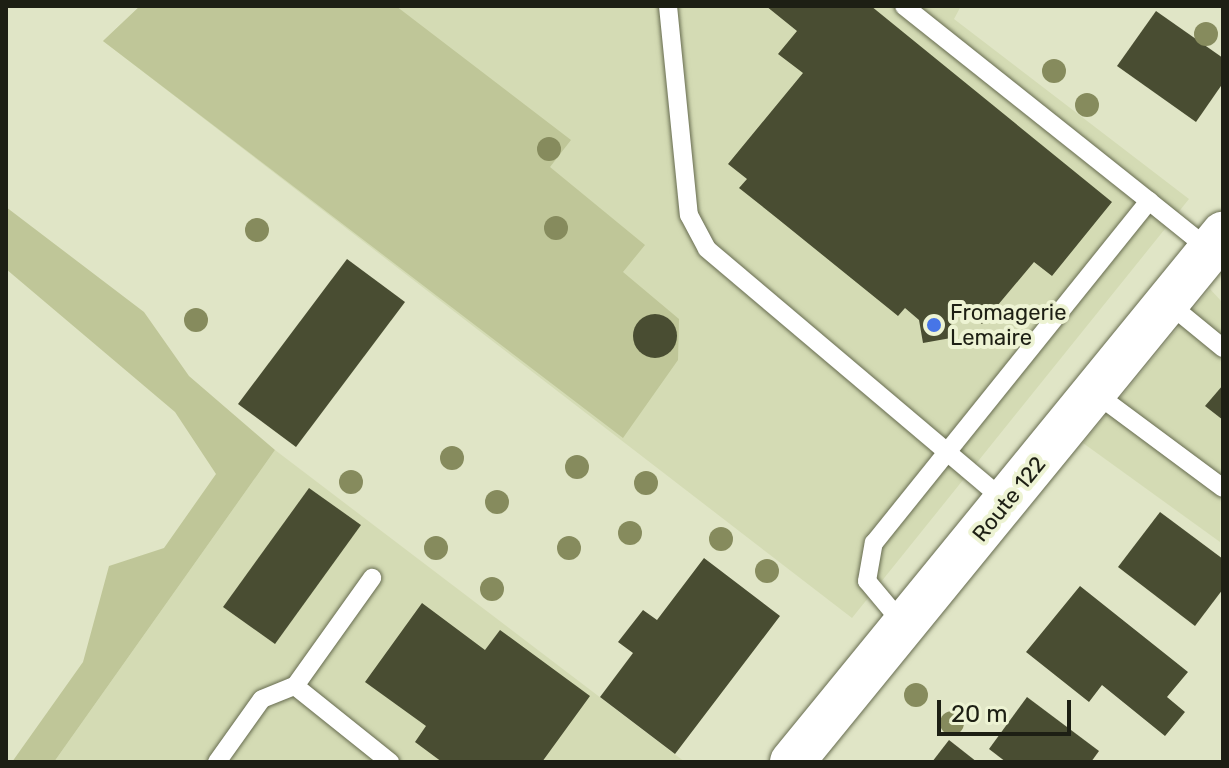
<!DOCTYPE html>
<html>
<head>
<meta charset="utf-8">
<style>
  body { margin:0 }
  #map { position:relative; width:1229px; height:768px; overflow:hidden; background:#e0e5c6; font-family:Rubik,sans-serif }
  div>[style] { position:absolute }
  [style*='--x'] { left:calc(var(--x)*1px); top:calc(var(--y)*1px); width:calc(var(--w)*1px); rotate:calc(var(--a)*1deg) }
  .built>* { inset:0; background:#d4dbb4 }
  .green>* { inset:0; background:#bfc698 }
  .building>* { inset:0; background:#494d32 }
  .round { border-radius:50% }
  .roads { filter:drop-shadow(0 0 2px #666b4f) drop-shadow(0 0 2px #666b4f) }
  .lane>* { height:18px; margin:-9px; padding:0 9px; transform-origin:9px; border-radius:9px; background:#fff }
  .primary>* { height:44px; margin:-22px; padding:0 22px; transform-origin:22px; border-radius:22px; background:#fff }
  .trees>* { width:24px; height:24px; margin:-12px; border-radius:50%; background:#868b5d }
  .dots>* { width:22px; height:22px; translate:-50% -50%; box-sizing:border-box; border:4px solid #edf3d3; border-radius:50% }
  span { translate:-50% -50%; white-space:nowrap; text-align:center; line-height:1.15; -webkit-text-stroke:8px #edf3d3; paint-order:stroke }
  .poi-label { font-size:22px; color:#1d1f14 }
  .left { translate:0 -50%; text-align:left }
  .street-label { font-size:22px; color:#1d1f14 }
  .frame { position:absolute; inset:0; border:8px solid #1d1f14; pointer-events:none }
  .scale { position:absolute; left:937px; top:700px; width:134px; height:36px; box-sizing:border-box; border:4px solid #1d1f14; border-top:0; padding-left:10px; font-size:24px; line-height:28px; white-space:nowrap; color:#1d1f14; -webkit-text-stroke:6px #edf3d3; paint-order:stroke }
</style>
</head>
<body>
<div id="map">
  <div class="built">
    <i style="clip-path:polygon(140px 6px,961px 6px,954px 19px,1189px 199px,852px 618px,103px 41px)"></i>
    <i style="clip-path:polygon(1210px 289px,1223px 303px,1220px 542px,1083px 443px)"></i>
    <i style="clip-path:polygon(275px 450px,685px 762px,54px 762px)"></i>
  </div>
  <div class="green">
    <i style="clip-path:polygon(140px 6px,396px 6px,571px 140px,550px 167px,645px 245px,623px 272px,679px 319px,678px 360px,623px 438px,103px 41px)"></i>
    <i style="clip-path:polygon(6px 207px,144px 312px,189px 376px,275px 450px,54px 762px,12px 762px,83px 662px,109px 566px,164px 548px,216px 474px,175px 412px,6px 269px)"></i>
  </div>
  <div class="building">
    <i style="clip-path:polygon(766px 6px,871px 6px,1112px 202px,1052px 276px,1034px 262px,982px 324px,964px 309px,950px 326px,951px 338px,923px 343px,919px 320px,905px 308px,898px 316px,778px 219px,739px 188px,747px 179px,728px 164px,803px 73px,778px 54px,797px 31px)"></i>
    <i style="clip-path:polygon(1156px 11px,1223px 58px,1223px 83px,1196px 122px,1117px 66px)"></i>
    <i style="clip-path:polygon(347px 259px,405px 302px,296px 447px,238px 404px)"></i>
    <i class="round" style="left:633px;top:314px;width:44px;height:44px"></i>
    <i style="clip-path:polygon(1223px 385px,1223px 420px,1205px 406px)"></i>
    <i style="clip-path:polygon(309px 488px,361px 525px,275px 644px,223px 607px)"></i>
    <i style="clip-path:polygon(1160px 512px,1223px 559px,1223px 589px,1195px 626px,1118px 567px)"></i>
    <i style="clip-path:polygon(704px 558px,780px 616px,675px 754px,600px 697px,633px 653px,618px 642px,643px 610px,657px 620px)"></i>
    <i style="clip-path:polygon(1080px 586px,1188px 672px,1167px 697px,1185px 712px,1165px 736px,1102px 685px,1089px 702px,1026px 652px)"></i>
    <i style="clip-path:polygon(422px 603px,485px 650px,500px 630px,590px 696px,542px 762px,442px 762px,415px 742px,426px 726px,365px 682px)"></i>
    <i style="clip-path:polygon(1027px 697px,1099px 751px,1091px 762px,1006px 762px,989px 749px)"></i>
    <i style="clip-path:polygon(949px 740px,977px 762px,932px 762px)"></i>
  </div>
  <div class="roads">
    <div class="lane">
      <i style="--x:668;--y:6;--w:210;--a:84.3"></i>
      <i style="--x:689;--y:215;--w:38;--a:62"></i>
      <i style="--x:707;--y:249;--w:390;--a:40.2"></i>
      <i style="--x:904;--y:6;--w:313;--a:38.5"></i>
      <i style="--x:1168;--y:303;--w:71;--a:39.3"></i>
      <i style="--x:1095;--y:393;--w:159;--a:36.6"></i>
      <i style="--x:903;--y:624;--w:56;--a:-129.9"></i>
      <i style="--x:867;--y:581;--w:39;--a:-80"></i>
      <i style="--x:874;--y:543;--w:439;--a:-51.2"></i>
      <i style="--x:1149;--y:201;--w:78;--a:38.8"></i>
      <i style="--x:295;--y:686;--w:122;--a:38.7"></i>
      <i style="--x:217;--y:762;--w:77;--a:-54.5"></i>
      <i style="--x:262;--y:699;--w:35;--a:-22"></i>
      <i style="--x:295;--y:686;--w:133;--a:-54.5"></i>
    </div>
    <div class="primary">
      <i style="--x:792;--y:762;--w:682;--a:-50.78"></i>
    </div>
  </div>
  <div class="trees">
    <i style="left:1206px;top:34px"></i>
    <i style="left:1054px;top:71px"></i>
    <i style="left:1087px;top:105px"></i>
    <i style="left:549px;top:149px"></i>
    <i style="left:556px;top:228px"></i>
    <i style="left:257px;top:230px"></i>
    <i style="left:196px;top:320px"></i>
    <i style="left:452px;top:458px"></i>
    <i style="left:577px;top:467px"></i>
    <i style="left:351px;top:482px"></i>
    <i style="left:646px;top:483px"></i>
    <i style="left:497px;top:502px"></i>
    <i style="left:630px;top:533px"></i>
    <i style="left:721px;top:539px"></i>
    <i style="left:436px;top:548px"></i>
    <i style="left:569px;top:548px"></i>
    <i style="left:767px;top:571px"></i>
    <i style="left:492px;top:589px"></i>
    <i style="left:916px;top:695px"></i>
    <i style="left:952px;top:723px"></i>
  </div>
  <div class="dots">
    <i style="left:934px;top:325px;background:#4775e7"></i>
  </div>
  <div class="poi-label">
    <span class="left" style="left:950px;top:325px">Fromagerie<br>Lemaire</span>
  </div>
  <div class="street-label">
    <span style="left:1009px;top:499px;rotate:-51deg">Route 122</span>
  </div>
  <div class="frame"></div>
  <div class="scale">20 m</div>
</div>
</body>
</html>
